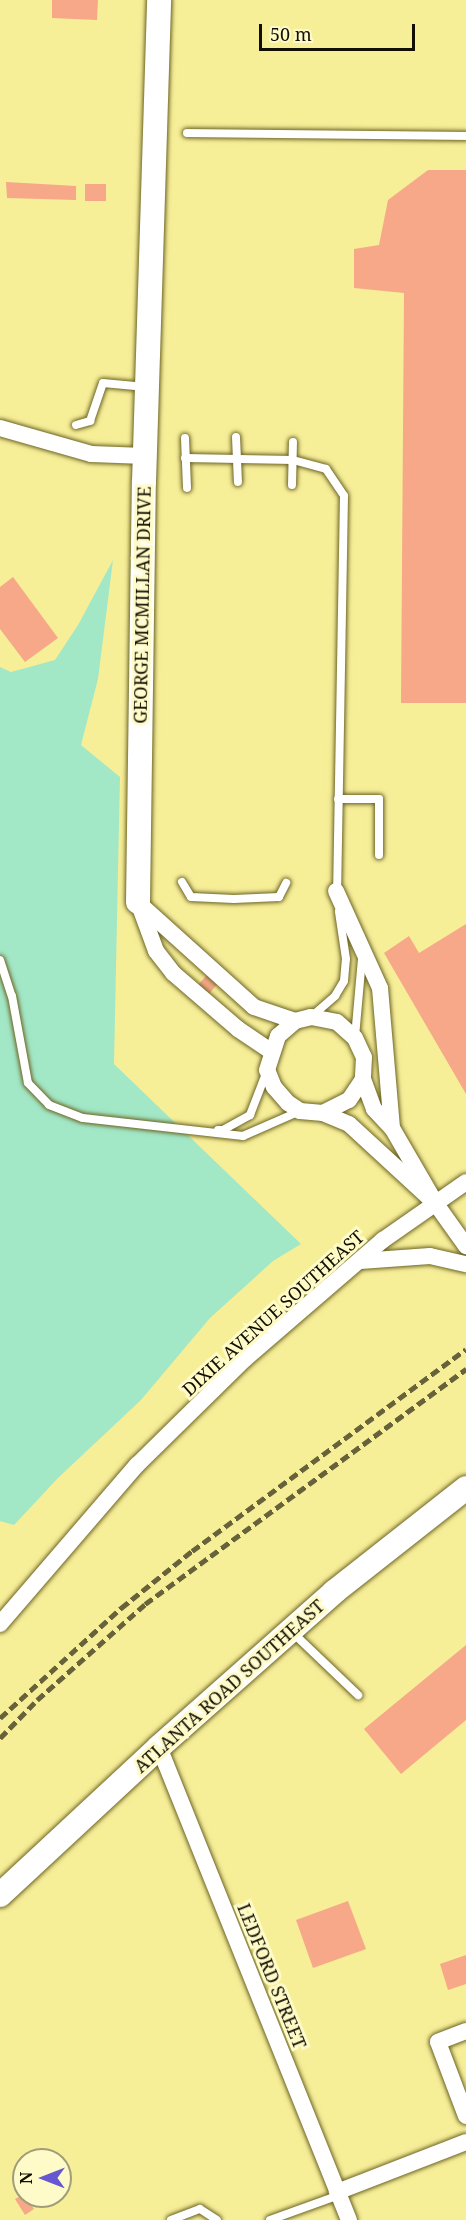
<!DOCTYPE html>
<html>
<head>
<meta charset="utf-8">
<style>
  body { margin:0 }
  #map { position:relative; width:466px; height:2220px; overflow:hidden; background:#f7ee98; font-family:"Noto Serif",serif }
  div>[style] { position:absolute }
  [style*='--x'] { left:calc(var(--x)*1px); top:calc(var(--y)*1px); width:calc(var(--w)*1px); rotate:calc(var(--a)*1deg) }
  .green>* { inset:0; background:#a2e8c7 }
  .building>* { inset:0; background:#f6a888 }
  .roads { filter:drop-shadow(0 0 2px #6c6524) drop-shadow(0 0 2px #6c6524) }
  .lane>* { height:8px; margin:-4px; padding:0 4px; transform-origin:4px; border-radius:4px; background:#fff }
  .street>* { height:16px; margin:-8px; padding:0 8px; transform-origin:8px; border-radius:8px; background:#fff }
  .secondary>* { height:24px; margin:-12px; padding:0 12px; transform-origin:12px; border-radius:12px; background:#fff }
  .rail>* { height:4.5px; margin-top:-2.25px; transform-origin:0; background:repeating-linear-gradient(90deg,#676239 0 9px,transparent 0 13.5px) }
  span { translate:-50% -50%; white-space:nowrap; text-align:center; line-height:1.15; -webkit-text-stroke:6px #fffbc9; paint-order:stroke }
  .street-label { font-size:18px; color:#120f00 }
  .north { position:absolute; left:12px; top:2148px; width:60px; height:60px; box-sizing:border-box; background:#fffbc9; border:2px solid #a09d79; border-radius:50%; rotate:270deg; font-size:16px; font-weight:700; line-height:24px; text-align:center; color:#120f00 }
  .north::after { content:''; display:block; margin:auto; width:21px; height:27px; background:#6558d1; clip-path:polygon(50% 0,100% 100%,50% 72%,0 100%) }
  .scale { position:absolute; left:259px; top:24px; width:156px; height:27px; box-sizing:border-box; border:3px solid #120f00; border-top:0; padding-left:8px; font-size:18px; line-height:21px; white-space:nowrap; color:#120f00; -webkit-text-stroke:4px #fffbc9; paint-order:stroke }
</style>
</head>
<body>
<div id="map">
  <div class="green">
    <i style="clip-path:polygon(113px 560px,98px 679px,81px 745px,120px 777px,114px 1064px,301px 1244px,273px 1261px,210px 1318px,141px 1400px,58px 1478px,14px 1525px,0 1521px,0 667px,11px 672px,55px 660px,78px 625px)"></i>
  </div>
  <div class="building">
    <i style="clip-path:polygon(52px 0,98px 0,97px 20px,52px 18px)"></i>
    <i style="clip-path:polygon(428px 170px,466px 170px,466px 703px,401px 703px,404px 293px,354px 288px,354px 249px,379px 245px,388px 200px)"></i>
    <i style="clip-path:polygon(6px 182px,76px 186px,76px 200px,7px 198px)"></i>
    <i style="clip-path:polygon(85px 184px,106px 184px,106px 201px,85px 201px)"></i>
    <i style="clip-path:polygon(13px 577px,58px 638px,25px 662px,0 629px,0 587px)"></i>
    <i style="clip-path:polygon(466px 924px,466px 1094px,384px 953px,409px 936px,419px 953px)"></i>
    <i style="clip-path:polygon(207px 975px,218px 983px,209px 994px,198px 985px)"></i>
    <i style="clip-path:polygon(466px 1645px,466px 1720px,401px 1774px,364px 1729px)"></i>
    <i style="clip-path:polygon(348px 1901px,366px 1949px,313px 1968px,296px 1920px)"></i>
    <i style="clip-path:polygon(466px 1955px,466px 1984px,448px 1990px,440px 1964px)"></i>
    <i style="clip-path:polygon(24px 2194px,34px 2209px,25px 2215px,15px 2199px)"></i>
  </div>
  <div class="roads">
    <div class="lane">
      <i style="--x:187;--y:133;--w:279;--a:0.6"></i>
      <i style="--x:76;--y:425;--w:15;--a:-16"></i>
      <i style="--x:90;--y:421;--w:40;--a:-71.1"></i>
      <i style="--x:103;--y:383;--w:43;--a:5.3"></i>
      <i style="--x:236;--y:437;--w:45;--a:87.5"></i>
      <i style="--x:185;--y:438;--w:50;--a:87.7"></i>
      <i style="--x:185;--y:458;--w:108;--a:1.1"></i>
      <i style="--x:293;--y:460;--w:34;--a:15"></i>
      <i style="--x:326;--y:469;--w:32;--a:56"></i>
      <i style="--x:344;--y:496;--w:397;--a:91"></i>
      <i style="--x:292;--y:485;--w:43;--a:-88.7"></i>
      <i style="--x:338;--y:799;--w:41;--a:0"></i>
      <i style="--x:379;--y:799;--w:56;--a:90"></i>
      <i style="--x:182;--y:882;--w:17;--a:59"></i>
      <i style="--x:191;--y:897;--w:43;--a:2.7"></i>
      <i style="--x:234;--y:899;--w:45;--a:-2.5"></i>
      <i style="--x:279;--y:897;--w:16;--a:-63"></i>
      <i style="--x:0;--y:960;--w:38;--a:72"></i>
      <i style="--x:12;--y:996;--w:88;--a:79.6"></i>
      <i style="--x:28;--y:1083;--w:30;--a:46"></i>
      <i style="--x:49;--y:1105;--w:36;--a:21"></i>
      <i style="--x:83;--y:1118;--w:161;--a:6.4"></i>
      <i style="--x:243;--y:1136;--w:62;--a:-23.7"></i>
      <i style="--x:311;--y:1017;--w:32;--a:-41"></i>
      <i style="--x:335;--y:996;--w:17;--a:-59"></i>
      <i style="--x:344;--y:981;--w:22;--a:-85"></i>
      <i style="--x:346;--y:959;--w:48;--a:-98.5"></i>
      <i style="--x:355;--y:1037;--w:79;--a:-84.9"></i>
      <i style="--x:218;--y:1130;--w:5;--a:0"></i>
      <i style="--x:223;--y:1130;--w:31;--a:-29"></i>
      <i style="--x:250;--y:1115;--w:47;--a:-68.9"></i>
      <i style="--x:291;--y:1631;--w:93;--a:43.7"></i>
      <i style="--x:171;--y:2220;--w:31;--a:-21"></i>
      <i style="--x:200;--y:2209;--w:20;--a:33"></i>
      <i style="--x:270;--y:2220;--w:73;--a:-19.9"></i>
    </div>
    <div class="street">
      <i style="--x:0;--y:428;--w:95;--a:15.9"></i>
      <i style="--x:91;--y:454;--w:54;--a:2.1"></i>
      <i style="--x:336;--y:891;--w:107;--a:65.6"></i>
      <i style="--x:380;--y:988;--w:141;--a:85.1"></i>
      <i style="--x:138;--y:902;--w:52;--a:69.8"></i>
      <i style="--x:156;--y:951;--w:28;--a:52"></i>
      <i style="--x:173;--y:973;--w:86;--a:40.7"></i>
      <i style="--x:238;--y:1029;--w:40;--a:34"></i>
      <i style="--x:143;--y:907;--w:149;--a:42"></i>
      <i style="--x:254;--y:1007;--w:43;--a:18.9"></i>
      <i style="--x:323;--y:1113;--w:29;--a:-27"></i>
      <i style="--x:349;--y:1100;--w:25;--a:-56"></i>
      <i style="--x:436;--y:1204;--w:118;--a:-137.4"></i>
      <i style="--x:349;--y:1124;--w:28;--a:-157"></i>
      <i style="--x:323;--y:1113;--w:23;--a:-175"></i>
      <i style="--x:300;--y:1111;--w:14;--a:-146"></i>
      <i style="--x:288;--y:1103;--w:21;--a:-131"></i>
      <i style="--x:274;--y:1087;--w:18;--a:-112"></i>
      <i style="--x:267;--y:1070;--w:36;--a:-72"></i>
      <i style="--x:278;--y:1036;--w:23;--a:-41"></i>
      <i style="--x:295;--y:1021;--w:16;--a:-14"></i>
      <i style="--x:311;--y:1017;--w:26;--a:11"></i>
      <i style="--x:337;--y:1022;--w:24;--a:42"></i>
      <i style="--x:355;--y:1038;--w:21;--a:65"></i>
      <i style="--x:364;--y:1057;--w:22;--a:93"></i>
      <i style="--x:363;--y:1079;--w:32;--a:70"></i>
      <i style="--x:374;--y:1109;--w:26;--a:47"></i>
      <i style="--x:392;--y:1128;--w:88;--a:59.9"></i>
      <i style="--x:436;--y:1204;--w:52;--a:54.5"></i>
      <i style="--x:360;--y:1261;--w:70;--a:-4.1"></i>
      <i style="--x:430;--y:1256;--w:37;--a:13"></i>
      <i style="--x:0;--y:1624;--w:210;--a:-49.3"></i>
      <i style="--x:137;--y:1465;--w:151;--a:-44.5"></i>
      <i style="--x:245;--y:1359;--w:182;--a:-40.8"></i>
      <i style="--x:383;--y:1240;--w:101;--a:-34.9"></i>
      <i style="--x:159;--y:1747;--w:510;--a:68.12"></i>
      <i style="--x:466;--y:2031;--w:30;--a:159"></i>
      <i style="--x:438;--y:2042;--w:79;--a:69.3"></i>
      <i style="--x:337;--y:2192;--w:138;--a:-21.2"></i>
    </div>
    <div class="secondary">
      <i style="--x:138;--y:902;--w:420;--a:-89.2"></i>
      <i style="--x:144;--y:482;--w:482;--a:-88.2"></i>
      <i style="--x:0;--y:1895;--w:217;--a:-42.9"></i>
      <i style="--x:159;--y:1747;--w:234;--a:-41.5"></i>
      <i style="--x:334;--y:1592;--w:168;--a:-38.2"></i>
    </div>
  </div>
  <div class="rail">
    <i style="--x:0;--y:1718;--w:164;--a:-42.3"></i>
    <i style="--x:121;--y:1608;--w:91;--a:-38.8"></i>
    <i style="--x:192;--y:1551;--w:340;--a:-36.4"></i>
    <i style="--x:0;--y:1738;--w:53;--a:-45.8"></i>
    <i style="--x:37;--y:1700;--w:144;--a:-41.6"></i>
    <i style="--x:145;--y:1604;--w:398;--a:-36.2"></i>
  </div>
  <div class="street-label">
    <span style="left:142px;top:605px;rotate:-89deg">GEORGE MCMILLAN DRIVE</span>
    <span style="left:273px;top:1313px;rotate:-42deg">DIXIE AVENUE SOUTHEAST</span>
    <span style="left:229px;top:1686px;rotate:-42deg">ATLANTA ROAD SOUTHEAST</span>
    <span style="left:272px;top:1976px;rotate:68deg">LEDFORD STREET</span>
  </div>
  <div class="north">N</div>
  <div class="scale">50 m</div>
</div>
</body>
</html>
